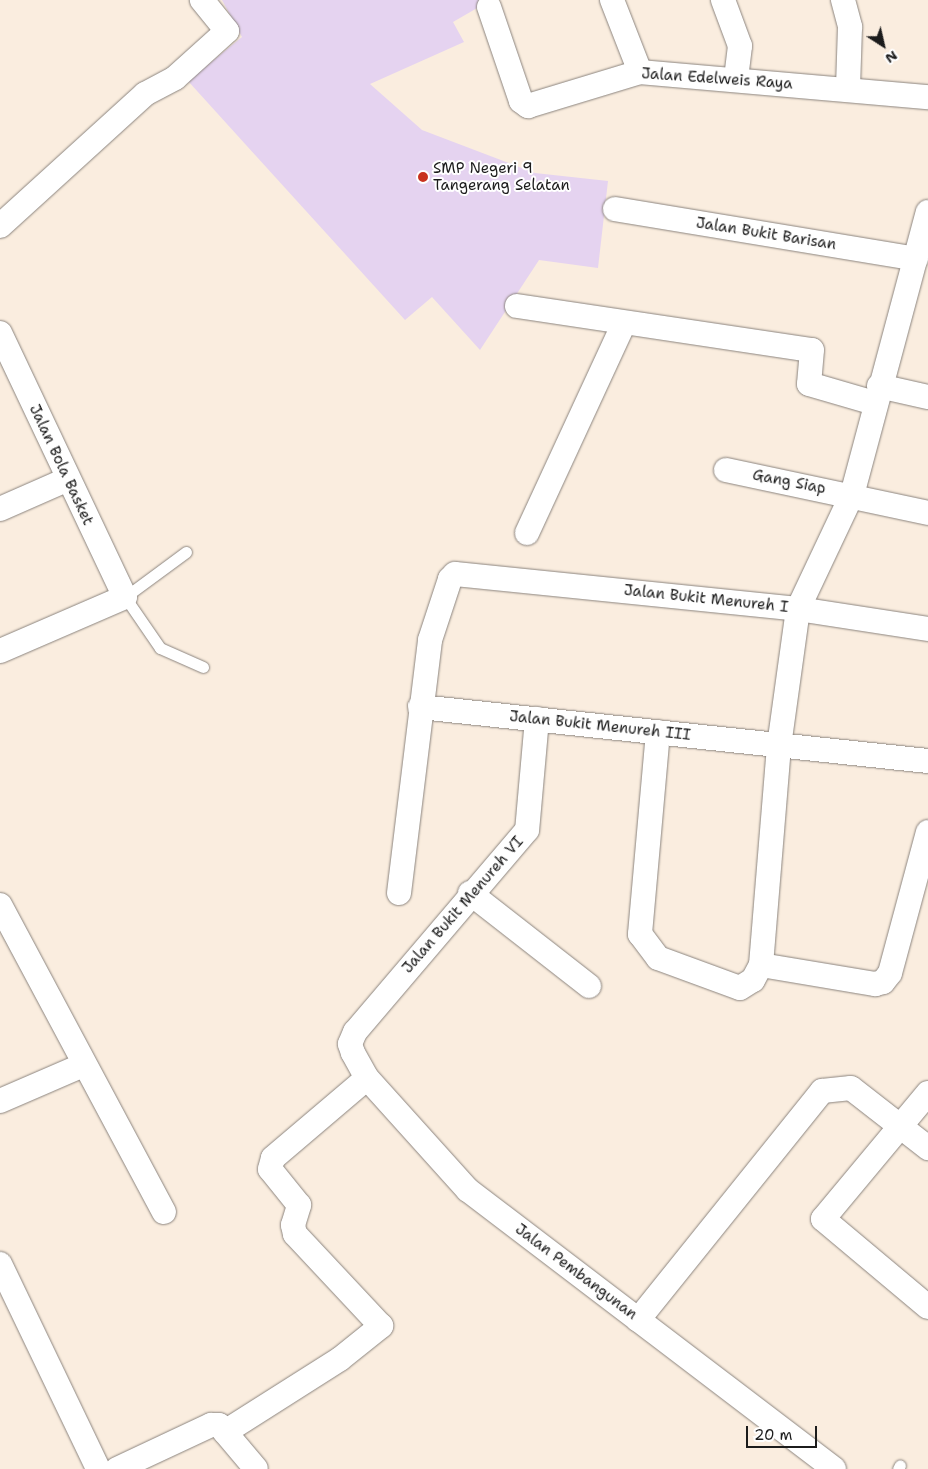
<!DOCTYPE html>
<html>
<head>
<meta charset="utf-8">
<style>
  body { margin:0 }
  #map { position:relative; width:928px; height:1469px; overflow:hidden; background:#faeddf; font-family:"Shantell Sans",sans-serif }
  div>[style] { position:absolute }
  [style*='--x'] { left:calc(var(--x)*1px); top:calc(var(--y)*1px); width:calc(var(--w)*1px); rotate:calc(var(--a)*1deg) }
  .built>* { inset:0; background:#e5d3f0 }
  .roads { filter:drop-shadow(0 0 1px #8b847e) drop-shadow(0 0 1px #8b847e) }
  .lane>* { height:11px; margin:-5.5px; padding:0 5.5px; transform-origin:5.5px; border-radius:5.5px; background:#fff }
  .street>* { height:24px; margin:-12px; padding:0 12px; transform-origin:12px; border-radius:12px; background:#fff }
  .dots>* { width:14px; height:14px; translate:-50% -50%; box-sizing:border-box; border:2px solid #fff; border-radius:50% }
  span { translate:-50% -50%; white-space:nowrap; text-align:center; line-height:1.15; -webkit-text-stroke:4px #fff; paint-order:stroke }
  .street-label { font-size:15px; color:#1c1c1c }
  .poi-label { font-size:15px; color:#1c1c1c }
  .left { translate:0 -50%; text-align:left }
  .north { position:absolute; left:858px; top:20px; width:50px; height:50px; -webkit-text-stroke:4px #fff; paint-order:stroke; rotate:145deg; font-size:14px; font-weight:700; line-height:20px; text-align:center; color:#1c1c1c }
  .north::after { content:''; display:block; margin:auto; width:18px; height:22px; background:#1c1c1c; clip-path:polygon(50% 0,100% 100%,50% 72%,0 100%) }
  .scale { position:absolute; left:746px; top:1426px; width:71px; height:22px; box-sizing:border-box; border:2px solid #1c1c1c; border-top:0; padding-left:6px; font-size:15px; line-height:18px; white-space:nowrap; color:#1c1c1c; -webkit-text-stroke:4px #fff; paint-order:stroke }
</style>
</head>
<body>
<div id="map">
  <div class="built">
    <i style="clip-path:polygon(222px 0,491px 0,453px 22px,464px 42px,370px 84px,422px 130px,535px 173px,608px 181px,598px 268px,539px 260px,480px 350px,432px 297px,405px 320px,188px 81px,242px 37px)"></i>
  </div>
  <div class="roads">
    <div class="lane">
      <i style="--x:186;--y:552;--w:76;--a:143.6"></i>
      <i style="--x:125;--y:597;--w:62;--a:55.5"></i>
      <i style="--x:160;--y:648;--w:47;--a:23.8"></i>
      <i style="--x:898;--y:1469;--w:4;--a:-63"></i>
    </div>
    <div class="street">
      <i style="--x:612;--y:0;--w:77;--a:68.7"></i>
      <i style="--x:723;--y:0;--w:49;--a:69.7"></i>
      <i style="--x:740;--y:46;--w:33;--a:97"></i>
      <i style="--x:843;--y:0;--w:28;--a:75"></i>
      <i style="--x:850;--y:27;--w:61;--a:91.9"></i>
      <i style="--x:489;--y:7;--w:99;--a:71.2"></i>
      <i style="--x:521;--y:101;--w:9;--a:36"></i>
      <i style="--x:528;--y:106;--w:117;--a:-16.9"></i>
      <i style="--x:640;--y:72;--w:289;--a:5"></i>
      <i style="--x:615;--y:209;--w:305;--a:9.4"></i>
      <i style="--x:0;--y:226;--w:196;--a:-42.3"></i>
      <i style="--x:145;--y:94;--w:34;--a:-28"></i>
      <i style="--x:175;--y:78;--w:70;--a:-42.1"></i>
      <i style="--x:227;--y:31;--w:40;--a:-129"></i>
      <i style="--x:517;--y:306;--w:298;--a:8.5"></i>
      <i style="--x:812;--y:350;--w:34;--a:95"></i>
      <i style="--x:809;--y:384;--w:68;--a:16.3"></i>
      <i style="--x:0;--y:333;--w:292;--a:64.7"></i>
      <i style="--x:125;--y:597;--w:136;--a:156.6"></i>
      <i style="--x:879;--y:386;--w:50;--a:12.7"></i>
      <i style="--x:726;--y:470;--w:207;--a:12"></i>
      <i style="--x:0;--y:509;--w:72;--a:-23.7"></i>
      <i style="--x:527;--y:533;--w:231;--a:-65.2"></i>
      <i style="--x:420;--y:707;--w:511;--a:6.07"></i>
      <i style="--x:537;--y:719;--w:111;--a:95.1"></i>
      <i style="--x:527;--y:830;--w:265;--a:130.4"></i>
      <i style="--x:355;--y:1032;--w:13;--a:113"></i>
      <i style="--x:350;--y:1044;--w:9;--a:72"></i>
      <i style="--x:353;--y:1053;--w:29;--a:61"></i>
      <i style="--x:367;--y:1078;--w:151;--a:48"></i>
      <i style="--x:468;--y:1190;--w:460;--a:37.3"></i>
      <i style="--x:658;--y:732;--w:203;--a:95.1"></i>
      <i style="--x:640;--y:934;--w:30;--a:53"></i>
      <i style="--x:658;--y:958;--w:87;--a:20.1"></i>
      <i style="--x:740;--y:988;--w:15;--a:-32"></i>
      <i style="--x:753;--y:980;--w:17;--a:-62"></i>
      <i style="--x:761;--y:965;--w:220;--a:-85.3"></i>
      <i style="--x:779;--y:746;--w:138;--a:-82.1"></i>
      <i style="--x:798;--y:609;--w:126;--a:-64.7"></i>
      <i style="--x:852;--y:495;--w:293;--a:-75"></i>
      <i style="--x:399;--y:893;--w:255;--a:-83"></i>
      <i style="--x:430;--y:640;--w:64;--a:-71.8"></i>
      <i style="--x:450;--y:579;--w:7;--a:-45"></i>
      <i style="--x:455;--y:574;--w:345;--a:5.8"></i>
      <i style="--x:798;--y:609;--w:132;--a:8.7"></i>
      <i style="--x:470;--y:893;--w:151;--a:38"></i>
      <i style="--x:0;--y:905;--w:348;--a:61.9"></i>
      <i style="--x:761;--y:965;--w:116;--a:9.5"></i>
      <i style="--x:875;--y:984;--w:8;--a:-14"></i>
      <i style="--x:883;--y:982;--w:11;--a:-52"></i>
      <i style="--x:890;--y:973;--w:146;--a:-74.9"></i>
      <i style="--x:928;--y:1093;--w:164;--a:129.8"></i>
      <i style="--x:823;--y:1219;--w:137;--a:40"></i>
      <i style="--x:0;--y:1101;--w:90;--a:-23.4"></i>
      <i style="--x:0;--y:1264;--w:227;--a:64.4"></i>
      <i style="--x:638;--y:1320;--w:294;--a:-51.2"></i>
      <i style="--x:822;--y:1091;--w:29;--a:-6"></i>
      <i style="--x:851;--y:1088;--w:98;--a:37.9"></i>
      <i style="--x:225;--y:1432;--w:136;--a:-32.4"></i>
      <i style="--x:340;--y:1359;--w:53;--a:-38.8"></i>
      <i style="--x:381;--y:1326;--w:126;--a:-133.1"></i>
      <i style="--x:295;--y:1234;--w:9;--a:-103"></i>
      <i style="--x:293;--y:1225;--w:21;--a:-73"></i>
      <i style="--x:299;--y:1205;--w:46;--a:-128.9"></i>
      <i style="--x:270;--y:1169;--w:11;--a:-75"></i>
      <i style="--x:273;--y:1158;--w:123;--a:-40.4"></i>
      <i style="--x:117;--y:1469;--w:104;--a:-25.1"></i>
      <i style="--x:211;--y:1425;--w:8;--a:0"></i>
      <i style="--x:219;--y:1425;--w:57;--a:49.9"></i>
    </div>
  </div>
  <div class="dots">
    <i style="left:423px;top:177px;background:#c8321e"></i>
  </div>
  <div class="street-label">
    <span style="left:717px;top:79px;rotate:4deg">Jalan Edelweis Raya</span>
    <span style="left:766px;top:234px;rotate:9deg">Jalan Bukit Barisan</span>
    <span style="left:61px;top:465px;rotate:65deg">Jalan Bola Basket</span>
    <span style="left:789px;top:482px;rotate:11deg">Gang Siap</span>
    <span style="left:706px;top:599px;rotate:6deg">Jalan Bukit Menureh I</span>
    <span style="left:600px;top:726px;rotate:6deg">Jalan Bukit Menureh III</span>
    <span style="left:463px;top:905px;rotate:-49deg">Jalan Bukit Menureh VI</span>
    <span style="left:576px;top:1272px;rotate:37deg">Jalan Pembangunan</span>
  </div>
  <div class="poi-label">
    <span class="left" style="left:433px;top:177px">SMP Negeri 9<br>Tangerang Selatan</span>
  </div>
  <div class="north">N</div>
  <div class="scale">20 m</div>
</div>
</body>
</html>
